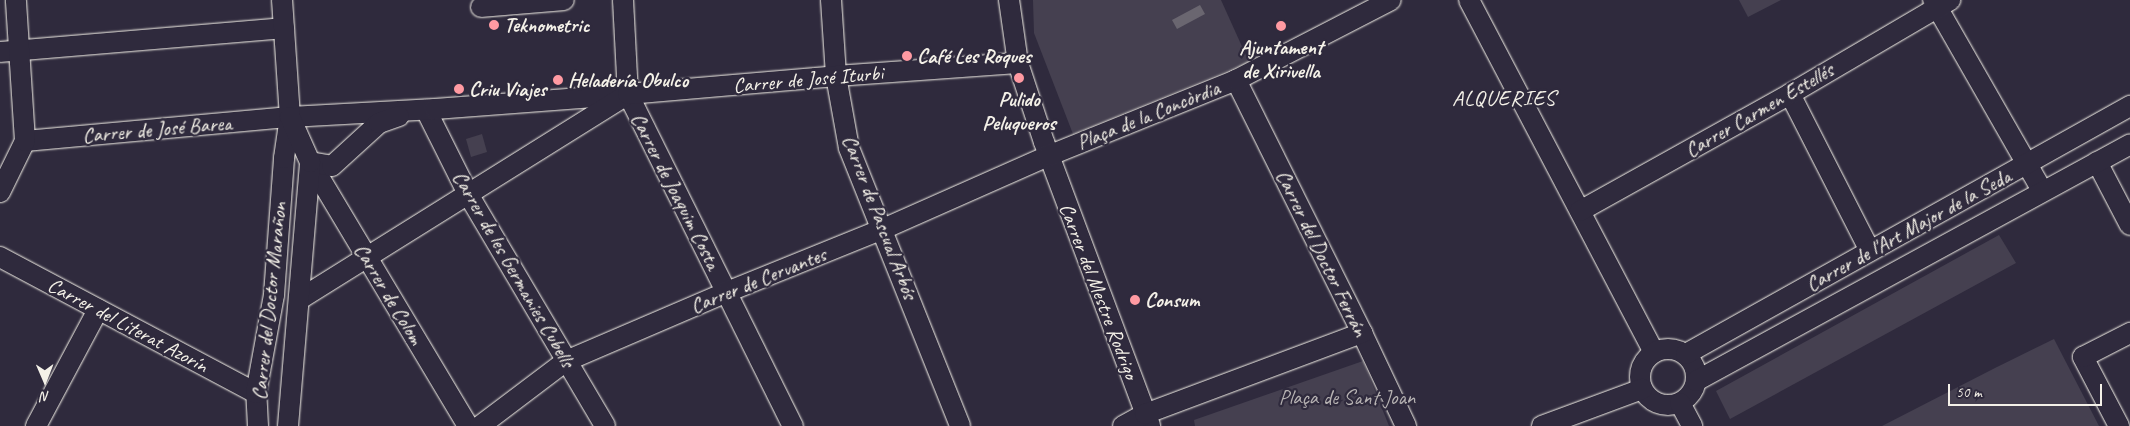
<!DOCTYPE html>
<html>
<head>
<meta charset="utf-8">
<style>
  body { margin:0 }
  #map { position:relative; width:2130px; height:426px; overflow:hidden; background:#2f2a3d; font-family:Caveat,sans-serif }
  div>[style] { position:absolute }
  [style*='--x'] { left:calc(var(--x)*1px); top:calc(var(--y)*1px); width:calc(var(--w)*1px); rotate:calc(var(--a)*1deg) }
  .green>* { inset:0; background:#454050 }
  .water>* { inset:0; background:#6a6670 }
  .roads { filter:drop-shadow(0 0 1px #f4f1e8) drop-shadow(0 0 1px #f4f1e8) }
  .minor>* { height:20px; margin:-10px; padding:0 10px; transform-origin:10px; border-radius:10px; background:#2f2a3d }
  .minor>.ring { margin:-10px; padding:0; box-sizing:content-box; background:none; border:20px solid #2f2a3d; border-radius:50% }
  .dots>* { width:14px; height:14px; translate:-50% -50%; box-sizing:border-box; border:2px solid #2f2a3d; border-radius:50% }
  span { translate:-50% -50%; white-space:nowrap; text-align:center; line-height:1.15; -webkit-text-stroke:4.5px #2f2a3d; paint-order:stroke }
  .poi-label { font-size:21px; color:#f4f1e8; font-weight:700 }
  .left { translate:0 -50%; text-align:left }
  .street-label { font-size:21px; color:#f4f1e8 }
  .park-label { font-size:21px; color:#b7b3b3 }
  .neighbourhood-label { font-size:22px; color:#f4f1e8; letter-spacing:1px }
  .north { position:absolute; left:20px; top:356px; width:50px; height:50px; -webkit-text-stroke:4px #2f2a3d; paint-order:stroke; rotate:179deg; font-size:14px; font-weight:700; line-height:20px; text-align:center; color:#f4f1e8 }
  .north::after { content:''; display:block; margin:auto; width:18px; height:22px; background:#f4f1e8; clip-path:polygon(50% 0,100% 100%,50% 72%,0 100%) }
  .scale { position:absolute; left:1948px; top:384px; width:154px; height:22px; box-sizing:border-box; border:2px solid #f4f1e8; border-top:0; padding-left:6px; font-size:15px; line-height:18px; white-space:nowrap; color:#f4f1e8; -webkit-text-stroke:4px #2f2a3d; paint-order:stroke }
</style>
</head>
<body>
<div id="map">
  <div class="green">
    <i style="clip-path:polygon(1033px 0,1221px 0,1249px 62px,1073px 134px,1034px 33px)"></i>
    <i style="clip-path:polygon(1739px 0,1781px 0,1748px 17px)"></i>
    <i style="clip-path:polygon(482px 134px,487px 152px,471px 157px,466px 139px)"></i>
    <i style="clip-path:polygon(1999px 235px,2016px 263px,1730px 419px,1716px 391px)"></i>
    <i style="clip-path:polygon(2054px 339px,2099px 426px,1882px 426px,1995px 368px)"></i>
    <i style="clip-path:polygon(1363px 361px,1389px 426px,1195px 426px,1194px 420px)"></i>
  </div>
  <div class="water">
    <i style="clip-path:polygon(1200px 5px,1205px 14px,1177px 29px,1172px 20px)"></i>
  </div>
  <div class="roads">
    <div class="minor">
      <i style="--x:623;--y:0;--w:94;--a:87"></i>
      <i style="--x:628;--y:94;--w:371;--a:63.6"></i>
      <i style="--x:831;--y:0;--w:76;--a:86.2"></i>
      <i style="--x:836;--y:76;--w:73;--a:79.8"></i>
      <i style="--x:849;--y:148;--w:299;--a:68.2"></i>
      <i style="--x:1009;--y:0;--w:64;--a:81.9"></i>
      <i style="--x:1018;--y:63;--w:83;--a:71.8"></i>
      <i style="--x:1044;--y:142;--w:303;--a:69.5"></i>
      <i style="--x:1469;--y:0;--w:398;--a:62.3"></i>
      <i style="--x:1933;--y:0;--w:219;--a:60.2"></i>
      <i style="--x:481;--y:7;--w:83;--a:-4.8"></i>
      <i style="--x:0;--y:52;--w:285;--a:-4.8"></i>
      <i style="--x:1236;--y:80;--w:283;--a:63.5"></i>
      <i style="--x:1362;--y:333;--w:103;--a:64.7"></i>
      <i style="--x:1790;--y:94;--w:176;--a:63"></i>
      <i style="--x:426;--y:110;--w:94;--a:63.4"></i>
      <i style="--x:468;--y:194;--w:269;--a:59.4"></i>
      <i style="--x:25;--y:141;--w:266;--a:-5.2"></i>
      <i style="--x:290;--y:117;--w:145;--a:-3.2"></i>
      <i style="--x:435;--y:109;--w:189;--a:-4.3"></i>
      <i style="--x:310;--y:162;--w:308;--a:59.1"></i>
      <i style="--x:310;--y:162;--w:22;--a:10"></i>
      <i style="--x:332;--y:166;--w:64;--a:-42.5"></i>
      <i style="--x:379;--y:123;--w:21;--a:-19"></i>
      <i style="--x:2097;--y:162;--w:71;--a:62.4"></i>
      <i style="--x:0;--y:192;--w:57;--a:-63.9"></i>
      <i style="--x:25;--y:141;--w:141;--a:-93.7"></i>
      <i style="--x:1580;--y:211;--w:240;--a:-29.1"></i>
      <i style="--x:1790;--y:94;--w:186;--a:-30.4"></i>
      <i style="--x:0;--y:257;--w:290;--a:28"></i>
      <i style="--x:300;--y:299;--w:387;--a:-32"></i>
      <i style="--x:628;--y:94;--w:209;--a:-4.9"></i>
      <i style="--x:836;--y:76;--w:182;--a:-4.1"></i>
      <i class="ring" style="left:1640px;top:349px;width:36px;height:36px"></i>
      <i style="--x:1686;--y:354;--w:509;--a:-29.19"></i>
      <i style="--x:1696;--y:381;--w:494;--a:-28.6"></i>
      <i style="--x:1680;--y:403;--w:26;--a:62"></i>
      <i style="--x:36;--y:426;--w:132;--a:-61.9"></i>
      <i style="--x:258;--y:426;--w:33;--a:-93"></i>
      <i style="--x:256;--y:393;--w:100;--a:-79.6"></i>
      <i style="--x:274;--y:295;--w:137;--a:-85.8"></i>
      <i style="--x:284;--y:158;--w:41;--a:-81.7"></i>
      <i style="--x:290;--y:117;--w:117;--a:-93.9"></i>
      <i style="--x:288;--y:426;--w:265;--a:-85.2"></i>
      <i style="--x:310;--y:162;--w:49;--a:-114"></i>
      <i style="--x:480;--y:426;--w:108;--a:-37.1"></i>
      <i style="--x:566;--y:361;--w:175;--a:-23.2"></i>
      <i style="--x:727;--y:292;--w:168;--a:-22"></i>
      <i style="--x:883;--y:229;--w:180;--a:-23.9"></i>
      <i style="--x:1048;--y:156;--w:203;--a:-22"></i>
      <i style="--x:1236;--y:80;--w:174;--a:-27.3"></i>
      <i style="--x:1123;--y:426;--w:25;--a:-29"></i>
      <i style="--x:1145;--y:414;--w:232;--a:-20.5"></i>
      <i style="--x:1542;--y:426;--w:107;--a:-20.3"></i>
      <i style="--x:2119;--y:426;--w:78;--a:-117.6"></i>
      <i style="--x:2083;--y:357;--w:53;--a:-27.1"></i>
    </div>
  </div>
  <div class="dots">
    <i style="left:494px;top:25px;background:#ff9aa2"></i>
    <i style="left:1281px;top:26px;background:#ff9aa2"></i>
    <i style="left:907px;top:56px;background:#ff9aa2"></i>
    <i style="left:1019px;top:78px;background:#ff9aa2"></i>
    <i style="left:558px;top:80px;background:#ff9aa2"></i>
    <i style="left:459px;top:89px;background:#ff9aa2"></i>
    <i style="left:1135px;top:300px;background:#ff9aa2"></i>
  </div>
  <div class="poi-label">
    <span class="left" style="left:504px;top:25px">Teknometric</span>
    <span style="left:1281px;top:59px">Ajuntament<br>de Xirivella</span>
    <span class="left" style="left:917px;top:56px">Café Les Roques</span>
    <span class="left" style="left:568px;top:80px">Heladería Obulco</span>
    <span class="left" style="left:469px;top:89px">Criu Viajes</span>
    <span style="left:1019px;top:111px">Pulido<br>Peluqueros</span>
    <span class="left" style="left:1145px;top:300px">Consum</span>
  </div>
  <div class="street-label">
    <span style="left:808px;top:79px;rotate:-5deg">Carrer de José Iturbi</span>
    <span style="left:1759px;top:110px;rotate:-30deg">Carrer Carmen Estellés</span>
    <span style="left:1148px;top:115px;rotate:-22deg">Plaça de la Concòrdia</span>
    <span style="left:157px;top:129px;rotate:-5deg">Carrer de José Barea</span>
    <span style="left:676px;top:191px;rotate:63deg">Carrer de Joaquim Costa</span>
    <span style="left:880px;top:217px;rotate:69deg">Carrer de Pascual Arbós</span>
    <span style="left:1908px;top:230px;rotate:-29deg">Carrer de l'Art Major de la Seda</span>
    <span style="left:1322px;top:253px;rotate:64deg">Carrer del Doctor Ferrán</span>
    <span style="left:514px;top:269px;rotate:60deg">Carrer de les Germanies Cubells</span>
    <span style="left:758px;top:280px;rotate:-22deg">Carrer de Cervantes</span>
    <span style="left:1099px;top:291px;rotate:69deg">Carrer del Mestre Rodrigo</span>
    <span style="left:389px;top:294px;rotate:59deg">Carrer de Colom</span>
    <span style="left:269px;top:301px;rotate:-84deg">Carrer del Doctor Marañon</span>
    <span style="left:128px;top:325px;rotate:28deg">Carrer del Literat Azorín</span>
  </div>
  <div class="park-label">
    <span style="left:1347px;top:397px">Plaça de Sant Joan</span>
  </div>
  <div class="neighbourhood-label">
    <span style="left:1504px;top:99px">ALQUERIES</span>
  </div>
  <div class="north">N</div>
  <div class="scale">50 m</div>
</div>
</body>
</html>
